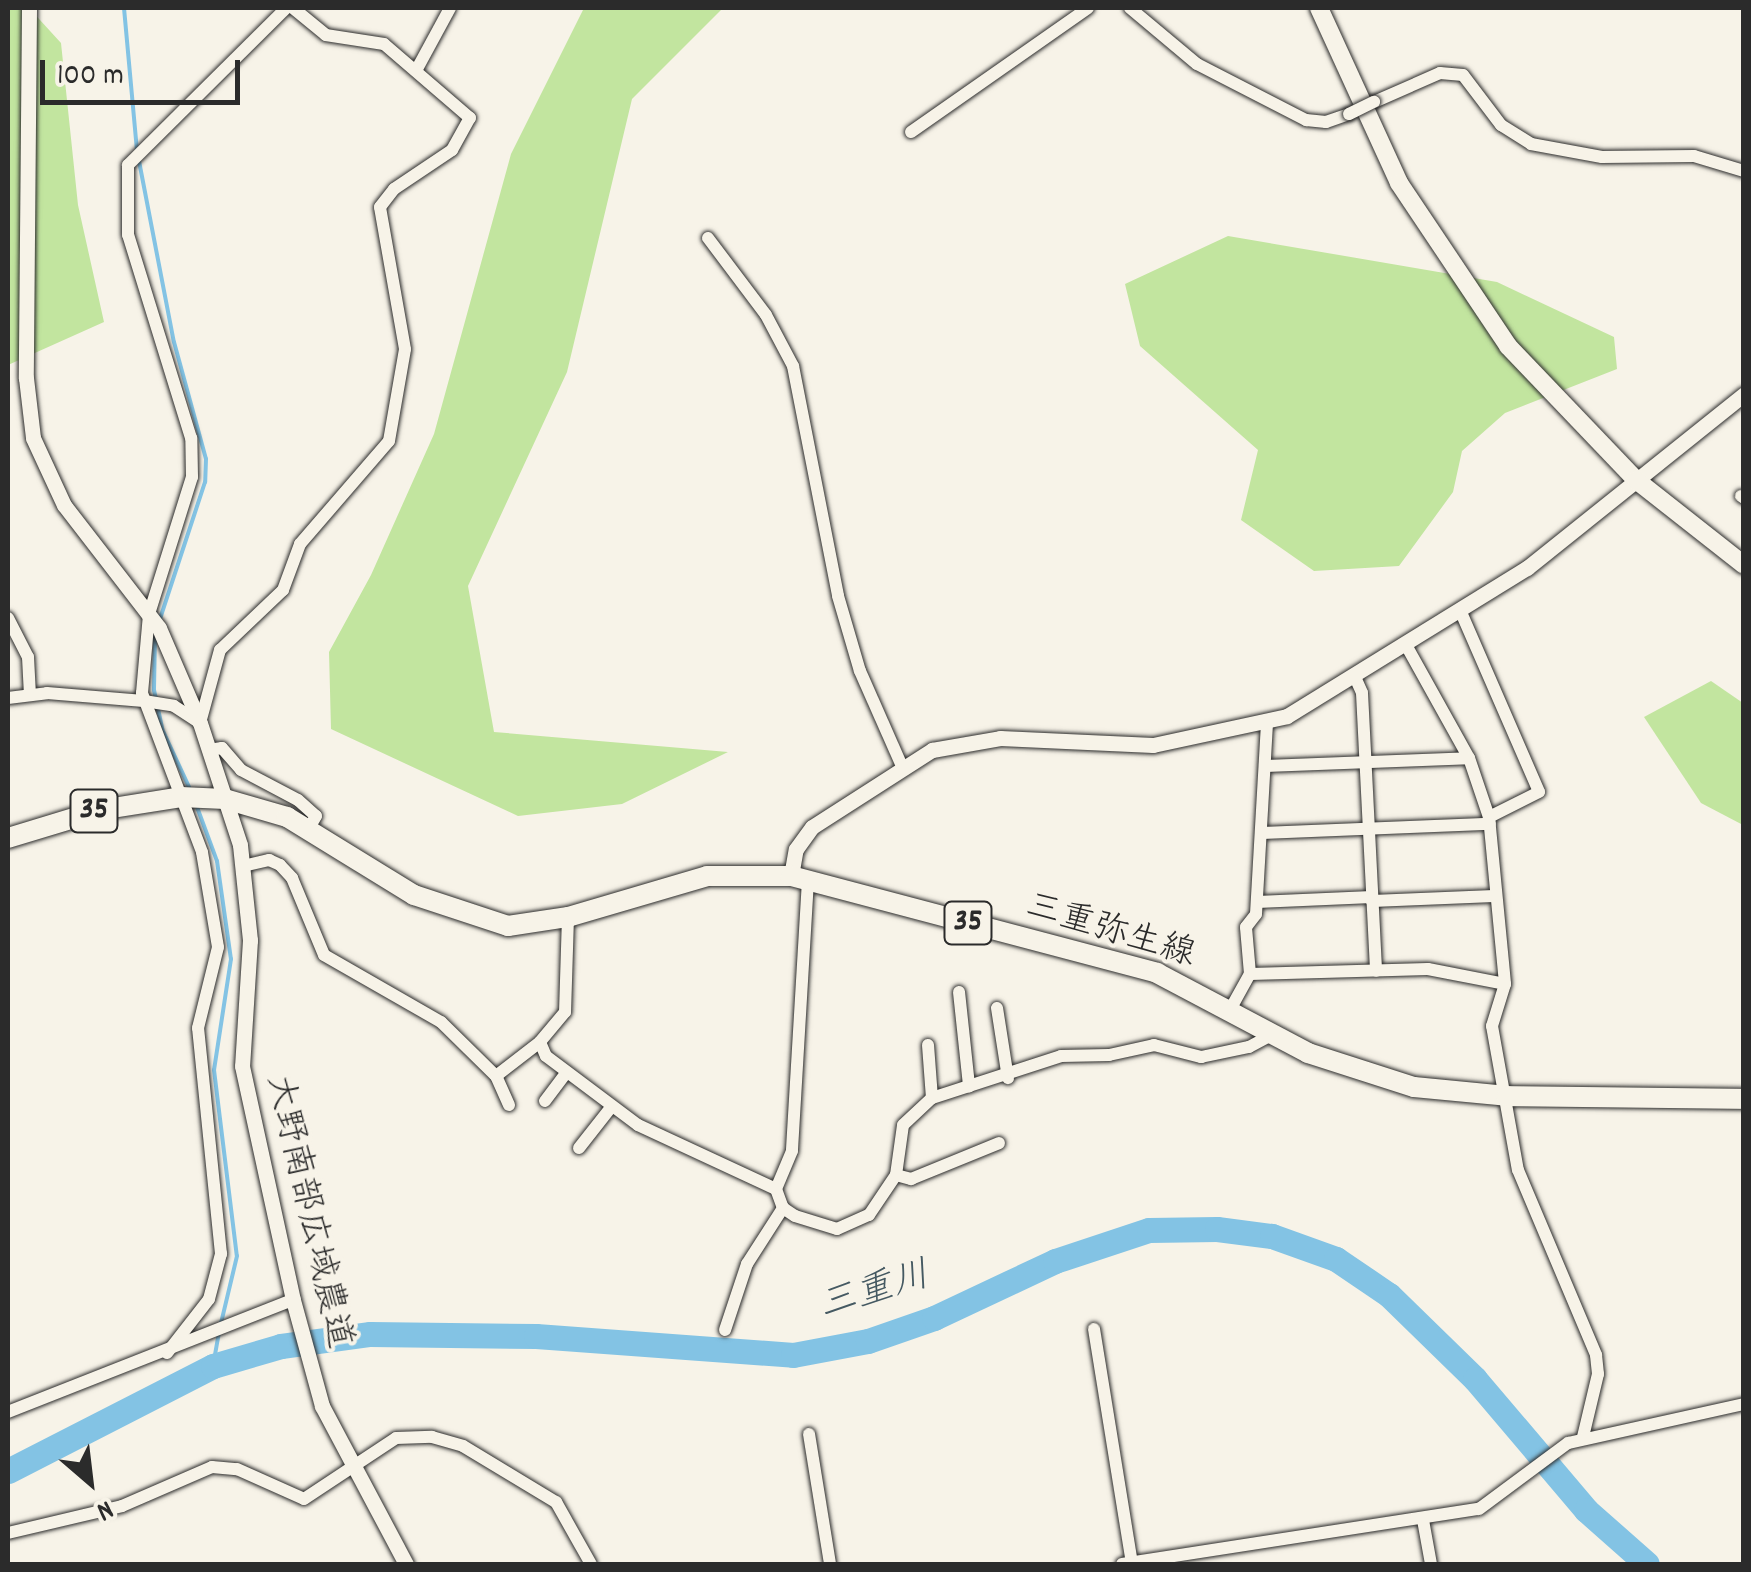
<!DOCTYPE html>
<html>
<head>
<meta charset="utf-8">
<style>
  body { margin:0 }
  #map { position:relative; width:1751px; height:1572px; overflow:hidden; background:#f7f3e8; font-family:Dekko,"Klee One",sans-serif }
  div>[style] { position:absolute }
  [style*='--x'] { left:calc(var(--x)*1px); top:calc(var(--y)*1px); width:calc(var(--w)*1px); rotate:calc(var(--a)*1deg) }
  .green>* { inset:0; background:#c2e59f }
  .stream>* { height:4px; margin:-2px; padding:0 2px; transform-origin:2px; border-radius:2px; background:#83c3e4 }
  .river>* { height:25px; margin:-12.5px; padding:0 12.5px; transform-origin:12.5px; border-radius:12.5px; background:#83c3e4 }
  .roads { filter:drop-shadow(0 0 2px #2b2b2b) drop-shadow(0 0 2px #2b2b2b) }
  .minor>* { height:12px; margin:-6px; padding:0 6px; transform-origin:6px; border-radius:6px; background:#f7f3e8 }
  .tertiary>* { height:15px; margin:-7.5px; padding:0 7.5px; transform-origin:7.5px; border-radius:7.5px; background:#f7f3e8 }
  .secondary>* { height:18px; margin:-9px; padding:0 9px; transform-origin:9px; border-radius:9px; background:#f7f3e8 }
  .primary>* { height:20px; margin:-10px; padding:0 10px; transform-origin:10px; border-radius:10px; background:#f7f3e8 }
  .bridges { filter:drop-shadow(0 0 2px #2b2b2b) drop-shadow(0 0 2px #2b2b2b) }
  .minor-bridge>* { height:12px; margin:-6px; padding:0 6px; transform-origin:6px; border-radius:6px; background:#f7f3e8 }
  span { translate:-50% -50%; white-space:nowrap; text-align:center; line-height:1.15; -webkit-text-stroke:8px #f7f3e8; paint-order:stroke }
  .shield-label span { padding:2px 8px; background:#f7f3e8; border:2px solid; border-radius:8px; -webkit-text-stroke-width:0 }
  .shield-label { font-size:32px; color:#2b2b2b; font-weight:700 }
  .street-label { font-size:35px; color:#2b2b2b }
  .water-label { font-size:38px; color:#455962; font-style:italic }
  .frame { position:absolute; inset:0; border:10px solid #2b2b2b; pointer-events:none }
  .north { position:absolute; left:40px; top:1432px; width:100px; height:100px; -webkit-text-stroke:8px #f7f3e8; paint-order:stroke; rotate:152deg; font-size:28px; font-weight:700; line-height:40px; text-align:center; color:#2b2b2b }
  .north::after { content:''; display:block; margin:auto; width:35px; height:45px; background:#2b2b2b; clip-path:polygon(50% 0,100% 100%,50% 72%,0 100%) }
  .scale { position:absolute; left:40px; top:60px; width:200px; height:45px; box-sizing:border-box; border:5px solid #2b2b2b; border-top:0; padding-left:12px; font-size:30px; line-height:35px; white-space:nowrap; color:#2b2b2b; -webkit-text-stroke:8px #f7f3e8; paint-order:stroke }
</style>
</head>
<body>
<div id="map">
  <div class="green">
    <i style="clip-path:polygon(8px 8px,29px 8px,61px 43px,78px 205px,104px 322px,8px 365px)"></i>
    <i style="clip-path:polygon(584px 8px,723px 8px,632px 99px,567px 372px,468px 586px,494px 732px,728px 752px,622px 804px,518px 816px,331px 729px,329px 652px,371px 575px,434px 434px,511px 154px)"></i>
    <i style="clip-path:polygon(1228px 236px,1497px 282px,1614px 337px,1617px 369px,1505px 413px,1462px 451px,1453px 492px,1399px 566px,1314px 571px,1241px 520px,1258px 450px,1140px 346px,1125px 284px)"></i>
    <i style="clip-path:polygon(1711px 681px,1743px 703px,1743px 825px,1701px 803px,1644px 717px)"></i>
  </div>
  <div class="stream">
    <i style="--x:124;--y:8;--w:145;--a:84.8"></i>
    <i style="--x:139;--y:161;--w:184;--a:79.1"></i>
    <i style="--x:174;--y:342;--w:121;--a:74.7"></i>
    <i style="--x:206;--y:459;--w:23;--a:92"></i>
    <i style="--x:205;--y:482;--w:147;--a:108.2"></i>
    <i style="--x:155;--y:636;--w:54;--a:91.1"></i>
    <i style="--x:154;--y:690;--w:40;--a:78"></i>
    <i style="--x:162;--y:729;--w:66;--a:65"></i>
    <i style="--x:197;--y:807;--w:58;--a:69.7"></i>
    <i style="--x:217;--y:861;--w:99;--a:81.9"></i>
    <i style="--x:231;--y:959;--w:112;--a:98.7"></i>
    <i style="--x:214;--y:1070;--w:187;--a:83"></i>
    <i style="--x:237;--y:1256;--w:69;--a:103.4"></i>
    <i style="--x:213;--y:1366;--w:35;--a:-80"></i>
  </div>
  <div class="river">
    <i style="--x:8;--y:1471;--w:230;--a:-27.1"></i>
    <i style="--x:213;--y:1366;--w:71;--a:-16.4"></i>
    <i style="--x:281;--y:1346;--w:90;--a:-7.7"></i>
    <i style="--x:370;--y:1334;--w:166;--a:0.7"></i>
    <i style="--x:536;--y:1336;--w:258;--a:4.2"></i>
    <i style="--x:793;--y:1355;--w:76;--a:-10.6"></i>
    <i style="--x:868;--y:1341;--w:70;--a:-19.2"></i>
    <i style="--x:934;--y:1318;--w:134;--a:-25.2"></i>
    <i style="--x:1055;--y:1261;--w:99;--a:-18.3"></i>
    <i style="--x:1149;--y:1230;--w:68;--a:-0.8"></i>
    <i style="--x:1217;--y:1229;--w:55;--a:7.3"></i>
    <i style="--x:1272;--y:1236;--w:68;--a:19.8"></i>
    <i style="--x:1336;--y:1259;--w:64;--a:34.2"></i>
    <i style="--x:1389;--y:1295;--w:120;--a:44.3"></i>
    <i style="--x:1475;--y:1379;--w:172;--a:49.7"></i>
    <i style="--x:1586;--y:1510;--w:81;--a:41.5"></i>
  </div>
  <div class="roads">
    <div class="minor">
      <i style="--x:1130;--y:8;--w:87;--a:39.9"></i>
      <i style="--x:1197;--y:64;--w:123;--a:27.2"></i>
      <i style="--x:1306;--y:120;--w:20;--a:6"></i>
      <i style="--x:1326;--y:122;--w:24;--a:-19"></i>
      <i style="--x:418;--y:67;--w:67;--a:-61.5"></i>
      <i style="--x:1374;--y:102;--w:72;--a:-23.7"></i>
      <i style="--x:1440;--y:73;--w:23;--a:5"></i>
      <i style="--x:1463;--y:75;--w:63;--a:52.8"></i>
      <i style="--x:1501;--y:125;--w:36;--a:32"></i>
      <i style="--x:1531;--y:144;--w:72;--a:10.4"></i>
      <i style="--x:1602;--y:157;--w:92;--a:-0.6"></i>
      <i style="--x:1694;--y:156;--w:52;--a:16.7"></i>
      <i style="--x:911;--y:132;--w:216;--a:-35"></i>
      <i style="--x:708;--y:238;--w:96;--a:53"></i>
      <i style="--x:766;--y:315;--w:58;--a:62.1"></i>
      <i style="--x:793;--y:366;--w:234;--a:78.9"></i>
      <i style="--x:838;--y:596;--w:78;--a:73.7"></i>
      <i style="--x:860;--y:671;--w:102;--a:66.2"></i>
      <i style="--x:1741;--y:496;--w:4;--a:34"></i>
      <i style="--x:1460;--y:610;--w:198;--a:66.5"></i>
      <i style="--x:1539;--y:792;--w:56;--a:153.4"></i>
      <i style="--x:8;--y:618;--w:44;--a:62.9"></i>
      <i style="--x:28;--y:657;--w:36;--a:87"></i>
      <i style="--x:1406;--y:645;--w:129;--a:60.9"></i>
      <i style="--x:1469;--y:758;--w:62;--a:71.3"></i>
      <i style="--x:1489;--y:817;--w:168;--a:84.5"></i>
      <i style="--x:1505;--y:984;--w:44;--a:107.2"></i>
      <i style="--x:1492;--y:1026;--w:146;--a:79.8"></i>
      <i style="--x:1518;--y:1170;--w:201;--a:67.1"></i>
      <i style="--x:1596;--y:1355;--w:19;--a:84"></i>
      <i style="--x:1598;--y:1374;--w:65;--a:103.4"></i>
      <i style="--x:1355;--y:677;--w:17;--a:66"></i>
      <i style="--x:1362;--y:693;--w:278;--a:87.1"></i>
      <i style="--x:8;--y:698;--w:39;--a:-7"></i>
      <i style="--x:47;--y:693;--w:97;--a:4.7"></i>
      <i style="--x:144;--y:701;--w:30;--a:9"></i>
      <i style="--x:174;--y:706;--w:31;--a:33"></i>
      <i style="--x:200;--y:723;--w:76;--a:-74.7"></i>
      <i style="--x:220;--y:650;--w:87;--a:-43.6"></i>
      <i style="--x:283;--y:590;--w:49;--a:-69.7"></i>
      <i style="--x:300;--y:544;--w:136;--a:-49.2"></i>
      <i style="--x:389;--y:441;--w:93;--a:-80.1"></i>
      <i style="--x:405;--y:349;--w:144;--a:-100"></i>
      <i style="--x:380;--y:207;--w:23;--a:-52"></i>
      <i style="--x:394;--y:189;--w:70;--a:-33.9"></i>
      <i style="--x:452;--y:150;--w:37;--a:-61"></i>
      <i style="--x:470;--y:118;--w:113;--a:-139.3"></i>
      <i style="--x:384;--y:44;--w:59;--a:-171.2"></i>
      <i style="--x:326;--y:35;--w:43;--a:-140.7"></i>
      <i style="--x:209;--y:750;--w:13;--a:-9"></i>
      <i style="--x:222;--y:748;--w:29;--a:49"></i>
      <i style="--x:241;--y:770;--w:64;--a:27.8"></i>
      <i style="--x:298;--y:800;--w:24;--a:42"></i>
      <i style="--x:316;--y:816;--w:16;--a:120"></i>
      <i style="--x:1265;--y:766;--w:204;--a:-2.2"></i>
      <i style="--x:1262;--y:833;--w:228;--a:-2.3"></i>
      <i style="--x:243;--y:866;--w:27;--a:-13"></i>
      <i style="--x:269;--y:860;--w:12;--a:24"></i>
      <i style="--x:280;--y:865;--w:18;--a:47"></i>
      <i style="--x:292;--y:878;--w:83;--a:67.4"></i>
      <i style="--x:324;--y:955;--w:135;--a:29.8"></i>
      <i style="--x:441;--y:1022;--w:77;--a:44.5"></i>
      <i style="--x:808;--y:880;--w:271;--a:93.4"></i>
      <i style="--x:792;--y:1151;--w:41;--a:112.8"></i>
      <i style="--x:776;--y:1189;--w:20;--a:70"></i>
      <i style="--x:783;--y:1208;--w:14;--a:34"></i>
      <i style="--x:795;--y:1216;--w:44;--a:17.2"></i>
      <i style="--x:837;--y:1229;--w:35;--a:-24"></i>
      <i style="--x:869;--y:1215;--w:48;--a:-56"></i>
      <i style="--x:896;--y:1175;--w:50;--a:-82"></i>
      <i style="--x:903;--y:1125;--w:40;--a:-43"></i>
      <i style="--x:932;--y:1098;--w:136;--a:-18"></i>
      <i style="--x:1061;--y:1056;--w:48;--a:-1.2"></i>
      <i style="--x:1109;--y:1055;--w:46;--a:-12.5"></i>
      <i style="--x:1154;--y:1045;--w:49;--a:14.3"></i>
      <i style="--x:1201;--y:1057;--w:49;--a:-11.8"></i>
      <i style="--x:1249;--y:1047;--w:27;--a:-28"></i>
      <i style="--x:1372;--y:901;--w:122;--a:-2.3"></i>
      <i style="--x:1257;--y:902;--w:115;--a:-2.5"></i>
      <i style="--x:568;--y:917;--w:95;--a:91.8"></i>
      <i style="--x:565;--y:1012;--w:39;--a:130"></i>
      <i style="--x:540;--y:1042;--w:15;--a:67"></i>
      <i style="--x:546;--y:1056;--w:115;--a:36.9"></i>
      <i style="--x:638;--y:1125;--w:152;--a:24.9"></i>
      <i style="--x:1250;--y:974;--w:178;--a:-1.6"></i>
      <i style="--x:1428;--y:969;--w:78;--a:11"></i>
      <i style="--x:959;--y:992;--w:95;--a:83.9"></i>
      <i style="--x:997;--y:1008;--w:71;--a:81.1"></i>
      <i style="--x:1231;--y:1008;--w:39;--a:-61"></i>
      <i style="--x:1250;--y:974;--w:47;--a:-94.9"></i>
      <i style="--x:1246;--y:927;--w:16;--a:-52"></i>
      <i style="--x:1256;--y:914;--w:190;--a:-86.7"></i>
      <i style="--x:928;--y:1045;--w:53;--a:85.7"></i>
      <i style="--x:545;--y:1101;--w:36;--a:-53"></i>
      <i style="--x:509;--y:1105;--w:32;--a:-114"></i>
      <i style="--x:496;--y:1076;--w:56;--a:-37.7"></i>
      <i style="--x:579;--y:1148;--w:53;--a:-51.8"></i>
      <i style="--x:896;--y:1175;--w:16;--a:15"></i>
      <i style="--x:911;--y:1179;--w:95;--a:-22.2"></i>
      <i style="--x:1094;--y:1329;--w:238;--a:80.8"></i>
      <i style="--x:725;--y:1330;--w:70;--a:-71.6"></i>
      <i style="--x:747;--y:1264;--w:67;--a:-57.3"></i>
      <i style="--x:167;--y:1353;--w:68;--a:-52.1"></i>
      <i style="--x:209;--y:1299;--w:47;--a:-75.1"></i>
      <i style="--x:221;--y:1254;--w:227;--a:-95.8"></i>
      <i style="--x:198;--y:1028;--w:83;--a:-76.1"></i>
      <i style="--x:218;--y:947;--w:96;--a:-99.6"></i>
      <i style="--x:202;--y:852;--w:170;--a:-110.7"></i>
      <i style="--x:142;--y:693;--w:79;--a:-84.9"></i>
      <i style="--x:149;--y:614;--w:144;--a:-72.6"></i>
      <i style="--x:192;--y:477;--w:39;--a:-91"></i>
      <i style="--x:191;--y:438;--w:213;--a:-107.2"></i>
      <i style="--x:128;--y:235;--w:70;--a:-90"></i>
      <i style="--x:128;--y:165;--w:223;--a:-44.8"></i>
      <i style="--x:8;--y:1412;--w:306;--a:-21.5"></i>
      <i style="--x:809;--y:1434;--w:132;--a:80.8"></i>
      <i style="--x:1423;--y:1520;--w:45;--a:79.7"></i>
      <i style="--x:8;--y:1533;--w:117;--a:-13.3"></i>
      <i style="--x:122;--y:1506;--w:98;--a:-23.4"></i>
      <i style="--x:212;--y:1467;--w:25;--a:5"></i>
      <i style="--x:237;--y:1469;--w:73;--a:24.1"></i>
      <i style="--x:304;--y:1499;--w:110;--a:-33.5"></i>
      <i style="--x:396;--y:1438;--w:36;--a:-2"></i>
      <i style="--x:432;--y:1437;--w:32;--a:16"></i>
      <i style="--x:463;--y:1446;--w:109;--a:31.1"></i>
      <i style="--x:556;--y:1502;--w:71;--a:60.6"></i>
      <i style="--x:1122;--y:1564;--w:361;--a:-8.8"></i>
      <i style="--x:1479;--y:1509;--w:111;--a:-36.6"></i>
      <i style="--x:1568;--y:1443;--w:180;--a:-12.5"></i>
    </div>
    <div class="tertiary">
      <i style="--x:29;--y:8;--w:370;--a:90.5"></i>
      <i style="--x:26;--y:378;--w:60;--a:83.3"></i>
      <i style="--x:33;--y:438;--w:74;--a:65.2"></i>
      <i style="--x:64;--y:505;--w:155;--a:52.3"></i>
      <i style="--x:159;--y:628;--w:103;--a:66.7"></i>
      <i style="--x:200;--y:723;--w:128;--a:71.8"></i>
      <i style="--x:240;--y:845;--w:96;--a:84"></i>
      <i style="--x:250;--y:940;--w:126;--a:93.6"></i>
      <i style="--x:242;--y:1066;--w:239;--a:77.7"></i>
      <i style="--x:293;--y:1300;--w:110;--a:74.7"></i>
      <i style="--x:322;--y:1406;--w:179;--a:62"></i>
      <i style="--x:791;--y:876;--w:27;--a:-80"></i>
      <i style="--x:796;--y:849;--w:27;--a:-54"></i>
      <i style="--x:812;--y:827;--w:143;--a:-32.7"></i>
      <i style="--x:932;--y:750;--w:69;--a:-10"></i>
      <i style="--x:1000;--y:738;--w:153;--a:2.6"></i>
      <i style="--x:1153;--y:745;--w:137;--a:-12.2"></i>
      <i style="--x:1287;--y:716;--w:282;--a:-31.7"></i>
      <i style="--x:1527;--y:568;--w:278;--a:-38.7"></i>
    </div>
    <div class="secondary">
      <i style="--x:1319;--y:8;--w:192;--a:65.4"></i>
      <i style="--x:1399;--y:183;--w:196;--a:56.2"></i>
      <i style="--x:1508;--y:346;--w:185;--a:46.3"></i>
      <i style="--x:1636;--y:480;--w:137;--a:38.2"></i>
    </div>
    <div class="primary">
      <i style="--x:8;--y:838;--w:96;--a:-16.9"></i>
      <i style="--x:100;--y:810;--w:82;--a:-9.1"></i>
      <i style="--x:181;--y:797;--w:44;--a:2.6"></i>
      <i style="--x:225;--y:799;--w:65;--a:16.2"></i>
      <i style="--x:287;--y:817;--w:149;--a:31.6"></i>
      <i style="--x:414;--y:895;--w:99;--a:18.3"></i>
      <i style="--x:508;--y:926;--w:61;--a:-8.5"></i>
      <i style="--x:568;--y:917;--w:145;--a:-16.4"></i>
      <i style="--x:707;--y:876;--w:84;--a:0"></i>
      <i style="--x:791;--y:876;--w:379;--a:14.8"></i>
      <i style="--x:1157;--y:973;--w:171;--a:27.9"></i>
      <i style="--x:1308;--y:1053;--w:111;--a:17.8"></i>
      <i style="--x:1414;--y:1087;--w:93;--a:5.5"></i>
      <i style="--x:1507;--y:1096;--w:237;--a:0.7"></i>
    </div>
  </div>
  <div class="bridges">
    <div class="minor-bridge">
      <i style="--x:1349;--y:114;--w:28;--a:-26"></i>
    </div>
  </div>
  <div class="shield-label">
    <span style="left:94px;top:811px">35</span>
    <span style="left:968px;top:923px">35</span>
  </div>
  <div class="street-label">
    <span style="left:1110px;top:932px;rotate:17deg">三重弥生線</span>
    <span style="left:307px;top:1212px;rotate:77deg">大野南部広域農道</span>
  </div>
  <div class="water-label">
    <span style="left:875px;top:1293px;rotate:-17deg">三重川</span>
  </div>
  <div class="frame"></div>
  <div class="north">N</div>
  <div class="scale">100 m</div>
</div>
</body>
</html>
